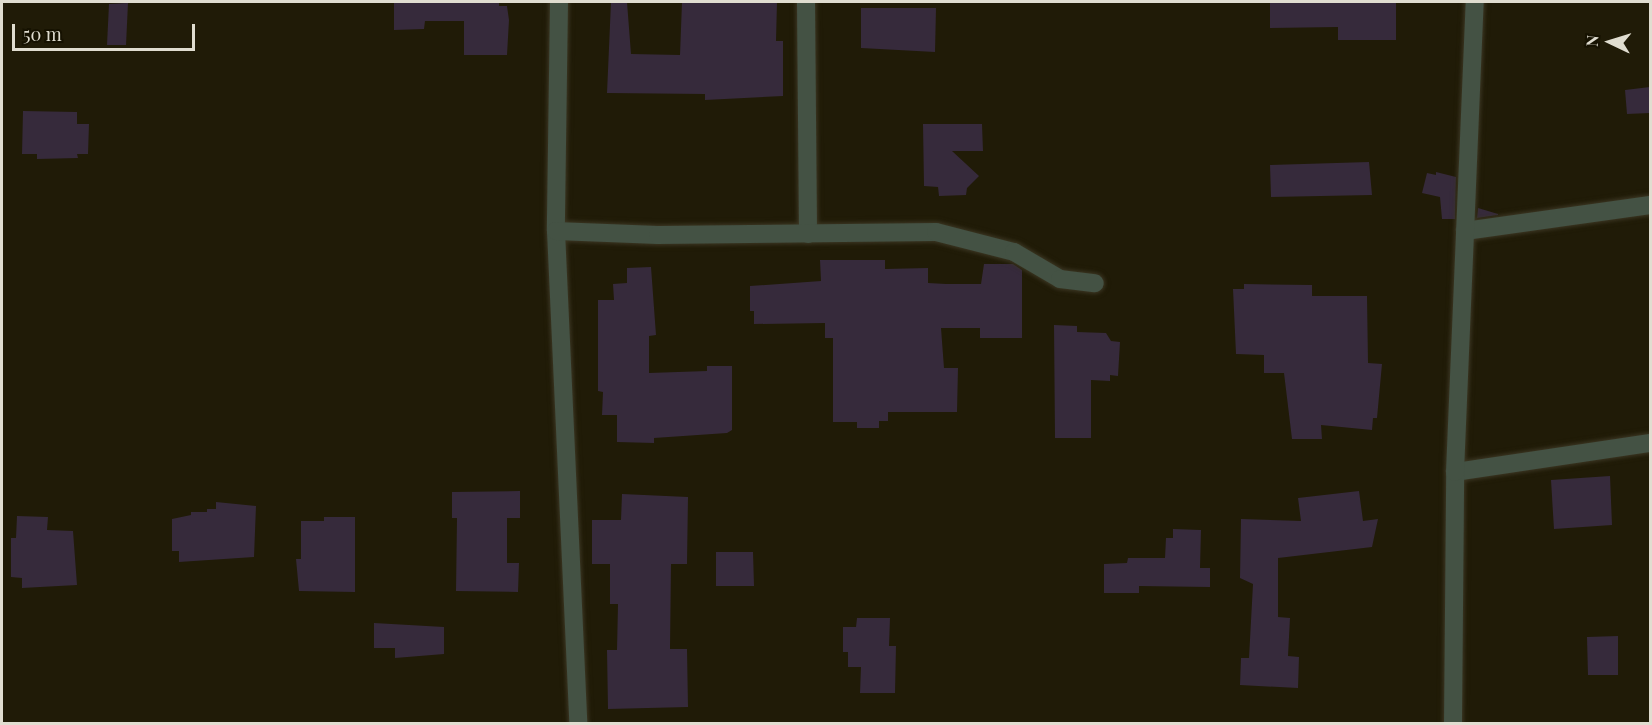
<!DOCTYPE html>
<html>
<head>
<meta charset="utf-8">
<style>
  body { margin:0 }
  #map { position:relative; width:1652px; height:725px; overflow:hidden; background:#201b07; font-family:"Playfair Display",serif }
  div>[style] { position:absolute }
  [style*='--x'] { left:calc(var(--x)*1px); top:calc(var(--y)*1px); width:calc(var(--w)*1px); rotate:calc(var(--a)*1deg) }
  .building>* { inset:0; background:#362a3b }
  .roads { filter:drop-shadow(0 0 2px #3b3623) drop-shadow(0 0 2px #3b3623) }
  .street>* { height:18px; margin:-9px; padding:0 9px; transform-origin:9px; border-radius:9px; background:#445244 }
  span { translate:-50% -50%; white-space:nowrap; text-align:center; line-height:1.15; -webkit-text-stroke:5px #161201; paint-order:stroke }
  .frame { position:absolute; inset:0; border:3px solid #e0ddd0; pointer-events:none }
  .north { position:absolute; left:1580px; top:12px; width:60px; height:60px; -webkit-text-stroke:4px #161201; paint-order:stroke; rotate:274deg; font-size:16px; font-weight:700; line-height:24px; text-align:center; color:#e0ddd0 }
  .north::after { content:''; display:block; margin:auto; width:21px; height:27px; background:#e0ddd0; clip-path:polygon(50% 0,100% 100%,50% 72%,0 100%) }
  .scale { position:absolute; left:12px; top:24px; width:183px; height:27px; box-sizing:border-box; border:3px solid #e0ddd0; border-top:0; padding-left:8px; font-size:18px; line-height:21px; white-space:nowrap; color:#e0ddd0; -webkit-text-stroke:4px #161201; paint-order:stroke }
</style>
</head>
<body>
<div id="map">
  <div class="building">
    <i style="clip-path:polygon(394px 2px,499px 2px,499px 6px,507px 6px,509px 20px,507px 55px,464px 55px,464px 21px,425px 21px,424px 29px,394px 30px)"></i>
    <i style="clip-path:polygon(611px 2px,627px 2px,631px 54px,680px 55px,682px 2px,777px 2px,776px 41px,783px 41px,783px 96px,705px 100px,705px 94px,607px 93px)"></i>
    <i style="clip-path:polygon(1270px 2px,1396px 2px,1396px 40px,1338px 40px,1338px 27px,1270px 28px)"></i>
    <i style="clip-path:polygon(128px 3px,126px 45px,107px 45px,109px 4px)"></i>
    <i style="clip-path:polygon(861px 8px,936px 8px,935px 52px,861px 48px)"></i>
    <i style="clip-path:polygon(1650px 87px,1650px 113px,1627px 114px,1625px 90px)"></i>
    <i style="clip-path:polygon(23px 111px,77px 112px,77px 124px,89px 124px,88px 154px,77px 154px,78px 158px,37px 159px,37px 154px,22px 154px)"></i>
    <i style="clip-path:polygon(923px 124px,982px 124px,983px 151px,952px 151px,979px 176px,967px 188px,966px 195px,939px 196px,938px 187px,924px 186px)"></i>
    <i style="clip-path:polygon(1369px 162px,1372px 195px,1271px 197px,1270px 165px)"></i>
    <i style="clip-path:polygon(1436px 172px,1456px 177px,1455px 219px,1442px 219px,1440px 197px,1422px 193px,1427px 173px,1436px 175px)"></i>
    <i style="clip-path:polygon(1478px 208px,1498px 214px,1498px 215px,1477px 218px)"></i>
    <i style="clip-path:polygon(820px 260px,885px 260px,885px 269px,928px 268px,928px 283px,946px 284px,981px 284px,984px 264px,1013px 264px,1022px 270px,1022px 338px,980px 338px,980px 328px,941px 328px,944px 368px,958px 368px,957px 412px,888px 412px,888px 421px,879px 421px,879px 428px,857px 428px,857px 422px,833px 422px,833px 338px,825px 338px,825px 323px,754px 324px,754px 311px,750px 311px,750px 286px,821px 281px)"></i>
    <i style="clip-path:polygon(651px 267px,656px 335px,649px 336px,649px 373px,707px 371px,707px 366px,732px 366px,732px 430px,727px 433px,654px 438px,654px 443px,617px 442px,617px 415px,602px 415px,603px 392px,598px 391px,598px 300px,614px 300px,613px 284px,627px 283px,627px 268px)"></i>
    <i style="clip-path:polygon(1244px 284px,1312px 285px,1312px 296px,1367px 296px,1368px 363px,1382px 364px,1377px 418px,1373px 418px,1372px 430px,1321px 425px,1322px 439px,1292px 439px,1284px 373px,1264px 373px,1264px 355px,1236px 354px,1233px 289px,1244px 289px)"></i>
    <i style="clip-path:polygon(1054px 325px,1077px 326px,1077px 332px,1106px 333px,1111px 341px,1120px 342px,1118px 376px,1110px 375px,1110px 381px,1091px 380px,1091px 438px,1055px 438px)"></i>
    <i style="clip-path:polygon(1610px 476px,1612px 525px,1554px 529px,1551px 480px)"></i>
    <i style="clip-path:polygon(520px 491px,520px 518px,507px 518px,507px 563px,519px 563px,518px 592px,456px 591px,457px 518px,452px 518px,452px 492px)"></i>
    <i style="clip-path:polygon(1359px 491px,1363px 521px,1378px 519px,1372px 547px,1278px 558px,1278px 617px,1290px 618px,1288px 656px,1299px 657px,1298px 688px,1240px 685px,1241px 658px,1249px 658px,1253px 584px,1240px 578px,1241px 519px,1301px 521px,1298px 498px)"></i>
    <i style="clip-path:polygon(622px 494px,688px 497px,687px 564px,671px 564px,670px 649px,687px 649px,688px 707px,608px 709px,607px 650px,617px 650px,618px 604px,610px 604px,610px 564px,592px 564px,592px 520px,621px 520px)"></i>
    <i style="clip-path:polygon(216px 502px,256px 506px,254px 557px,179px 562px,179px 551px,172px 551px,172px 519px,191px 515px,191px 512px,207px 512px,207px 509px,216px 509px)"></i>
    <i style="clip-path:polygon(17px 516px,48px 517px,47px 530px,73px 531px,77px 585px,22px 588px,22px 578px,11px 577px,11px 538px,16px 538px)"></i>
    <i style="clip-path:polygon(324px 517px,355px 517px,355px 592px,299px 591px,296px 559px,301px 559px,301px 521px,324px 521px)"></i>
    <i style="clip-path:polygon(1173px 529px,1201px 530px,1200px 568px,1210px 568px,1210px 587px,1139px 586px,1139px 593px,1104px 593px,1104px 564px,1127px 563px,1128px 558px,1165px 558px,1166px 538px,1173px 538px)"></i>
    <i style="clip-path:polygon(716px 552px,753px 552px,754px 586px,716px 586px)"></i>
    <i style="clip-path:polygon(857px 618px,890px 618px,889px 646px,896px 646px,895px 693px,860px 693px,861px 667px,848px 667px,848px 652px,843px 652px,843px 627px,856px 627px)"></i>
    <i style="clip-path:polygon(374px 623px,444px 627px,444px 654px,395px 658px,395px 648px,374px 648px)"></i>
    <i style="clip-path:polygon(1618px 636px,1618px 675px,1588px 675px,1587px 637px)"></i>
  </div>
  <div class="roads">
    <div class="street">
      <i style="--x:559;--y:2;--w:229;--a:90.8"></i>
      <i style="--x:556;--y:231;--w:493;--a:87.4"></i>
      <i style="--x:806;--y:2;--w:232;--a:89.5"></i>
      <i style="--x:556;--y:231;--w:102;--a:2.2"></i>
      <i style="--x:658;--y:235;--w:278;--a:-0.6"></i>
      <i style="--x:936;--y:232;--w:81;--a:14.4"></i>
      <i style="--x:1014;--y:252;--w:53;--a:30.4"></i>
      <i style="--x:1060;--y:279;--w:35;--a:7"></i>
      <i style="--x:1465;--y:231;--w:187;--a:-8"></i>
      <i style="--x:1455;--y:472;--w:197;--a:-8.5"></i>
      <i style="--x:1453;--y:724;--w:252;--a:-89.5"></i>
      <i style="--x:1455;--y:472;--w:470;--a:-87.6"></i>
    </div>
  </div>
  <div class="frame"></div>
  <div class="north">N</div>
  <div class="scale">50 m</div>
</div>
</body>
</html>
